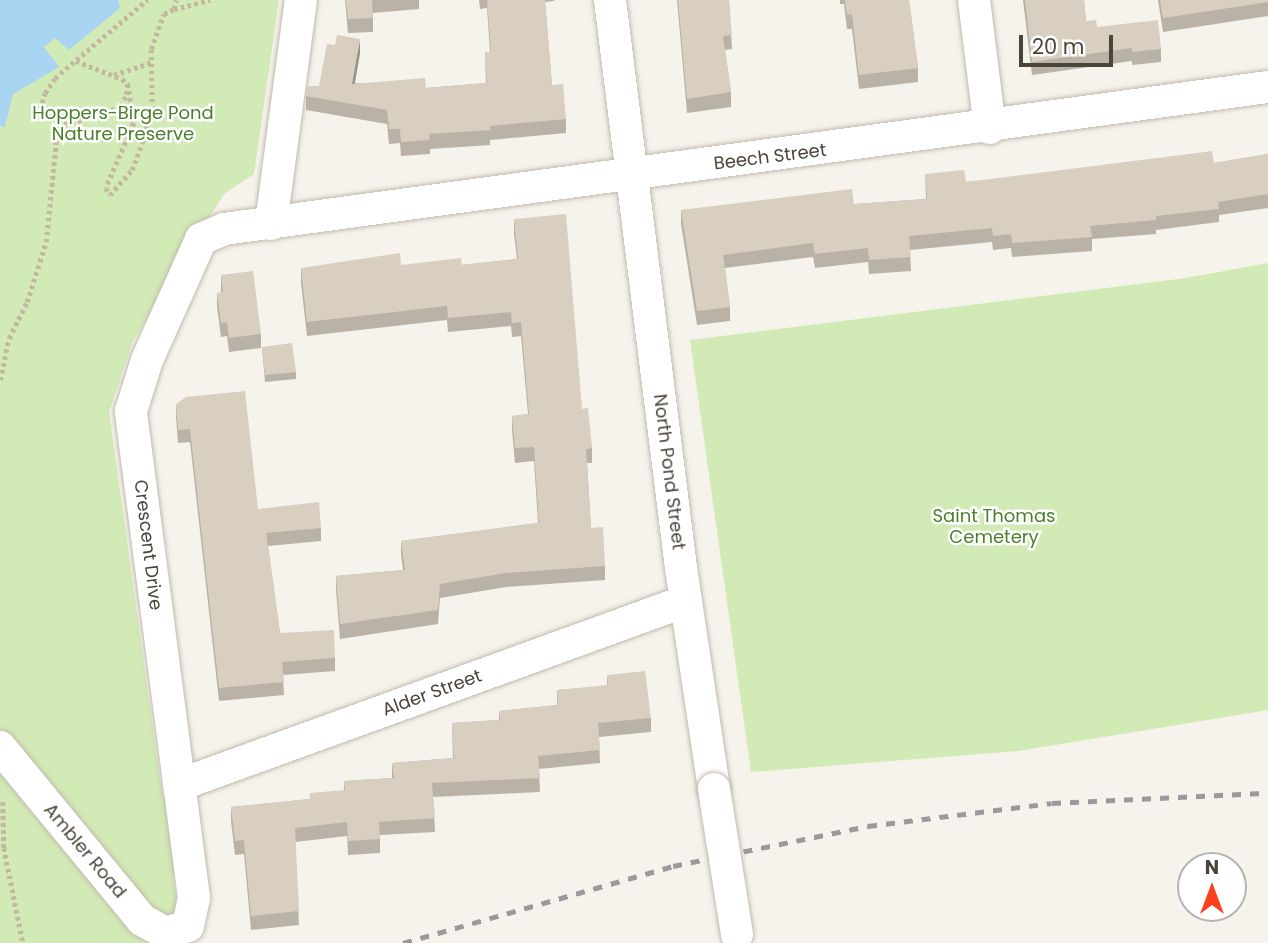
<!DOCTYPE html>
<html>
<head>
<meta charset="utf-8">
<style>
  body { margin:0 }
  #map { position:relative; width:1268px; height:943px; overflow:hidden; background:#f6f3ec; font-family:Poppins,sans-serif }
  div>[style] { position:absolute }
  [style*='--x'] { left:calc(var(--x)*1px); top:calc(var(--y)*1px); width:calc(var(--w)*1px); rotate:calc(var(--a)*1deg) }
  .green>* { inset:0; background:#d2eab5 }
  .water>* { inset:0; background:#a9d4f2 }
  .path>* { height:4.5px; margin-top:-2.25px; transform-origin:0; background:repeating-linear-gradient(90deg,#c4b79f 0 3.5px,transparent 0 7px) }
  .roads { filter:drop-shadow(0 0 2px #c2bbae) drop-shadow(0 0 2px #c2bbae) }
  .street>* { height:32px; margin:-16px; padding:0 16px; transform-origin:16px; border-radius:16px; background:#fff }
  .rail>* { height:5px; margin-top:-2.5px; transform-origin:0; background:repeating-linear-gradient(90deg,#9a9a9a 0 9px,transparent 0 18px) }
  .bridges { filter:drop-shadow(0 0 2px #c2bbae) drop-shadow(0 0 2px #c2bbae) }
  .street-bridge>* { height:32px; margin:-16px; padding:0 16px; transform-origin:16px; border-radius:16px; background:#fff }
  .wall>* { inset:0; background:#bab2a6 }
  .shaded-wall>* { inset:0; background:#979187 }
  .building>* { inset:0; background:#d8cfc1 }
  span { translate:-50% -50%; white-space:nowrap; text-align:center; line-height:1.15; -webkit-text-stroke:5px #fff; paint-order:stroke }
  .park-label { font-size:18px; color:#4a7f2a }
  .street-label { font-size:18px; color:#4b4439 }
  .north { position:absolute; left:1177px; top:852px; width:70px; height:70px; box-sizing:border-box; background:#fff; border:2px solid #b7b4b0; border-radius:50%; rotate:0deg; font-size:19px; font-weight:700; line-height:28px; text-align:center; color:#4b4439 }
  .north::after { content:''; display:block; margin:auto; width:24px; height:32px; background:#fc3f1d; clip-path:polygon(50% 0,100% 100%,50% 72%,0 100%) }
  .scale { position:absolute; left:1019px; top:35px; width:94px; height:32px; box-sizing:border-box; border:4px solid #4b4439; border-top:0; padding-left:9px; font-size:21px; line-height:24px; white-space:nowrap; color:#4b4439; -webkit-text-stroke:5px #fff; paint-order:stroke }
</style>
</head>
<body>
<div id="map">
  <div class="green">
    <i style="clip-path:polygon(0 0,279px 0,254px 174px,224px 194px,133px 341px,109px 412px,161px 786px,184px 889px,173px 876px,184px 943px,0 943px)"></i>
    <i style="clip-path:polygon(1268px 263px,1268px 710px,1019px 751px,751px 772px,690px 340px,1186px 278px)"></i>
  </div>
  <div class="water">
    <i style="clip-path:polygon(0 0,118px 0,120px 8px,69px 50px,55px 38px,44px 47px,59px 67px,13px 94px,5px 127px,0 126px)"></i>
  </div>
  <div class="path">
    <i style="--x:174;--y:9;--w:37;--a:-14"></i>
    <i style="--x:76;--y:61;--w:49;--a:21.4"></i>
    <i style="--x:122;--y:79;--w:8;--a:40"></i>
    <i style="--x:128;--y:84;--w:13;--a:99"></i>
    <i style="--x:126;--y:97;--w:11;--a:117"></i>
    <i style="--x:121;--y:107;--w:57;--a:161.6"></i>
    <i style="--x:67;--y:125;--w:19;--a:-159"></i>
    <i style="--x:49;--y:118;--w:17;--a:-115"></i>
    <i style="--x:42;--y:103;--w:10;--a:-73"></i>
    <i style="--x:45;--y:93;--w:18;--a:-56"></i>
    <i style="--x:55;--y:78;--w:121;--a:-40.3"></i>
    <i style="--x:114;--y:75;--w:40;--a:-18.9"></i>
    <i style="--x:128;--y:84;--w:39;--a:81"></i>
    <i style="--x:134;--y:123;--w:71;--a:113.3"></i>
    <i style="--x:106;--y:188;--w:8;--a:60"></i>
    <i style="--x:110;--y:195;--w:33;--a:-49"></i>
    <i style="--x:132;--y:170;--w:29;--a:-70"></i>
    <i style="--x:142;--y:143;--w:35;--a:-74"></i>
    <i style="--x:152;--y:109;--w:60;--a:-91"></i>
    <i style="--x:151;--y:49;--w:37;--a:-70"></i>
    <i style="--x:164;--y:14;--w:11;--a:-27"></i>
    <i style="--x:174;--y:9;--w:9;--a:-77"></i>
    <i style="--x:0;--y:380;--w:43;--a:-77.9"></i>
    <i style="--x:9;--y:338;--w:40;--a:-63.4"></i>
    <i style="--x:27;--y:302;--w:63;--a:-72.4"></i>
    <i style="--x:46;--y:242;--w:121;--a:-84.3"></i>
    <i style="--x:3;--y:802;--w:46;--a:88.8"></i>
    <i style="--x:4;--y:848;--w:97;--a:78.7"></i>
  </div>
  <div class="roads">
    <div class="street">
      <i style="--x:610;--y:0;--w:572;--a:82.87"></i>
      <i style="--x:681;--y:568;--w:223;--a:81.5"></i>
      <i style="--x:974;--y:0;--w:129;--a:82.9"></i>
      <i style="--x:271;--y:224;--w:226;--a:-82.4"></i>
      <i style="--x:0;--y:747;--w:224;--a:50.6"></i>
      <i style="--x:142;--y:920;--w:26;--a:29"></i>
      <i style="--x:165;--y:933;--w:24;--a:-17"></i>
      <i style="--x:188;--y:926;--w:29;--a:-78"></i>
      <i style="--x:194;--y:898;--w:491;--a:-97.4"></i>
      <i style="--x:131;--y:411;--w:53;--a:-72.6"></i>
      <i style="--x:147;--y:360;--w:133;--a:-65.9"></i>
      <i style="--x:201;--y:239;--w:25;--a:-23"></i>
      <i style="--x:224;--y:229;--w:1054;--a:-7.75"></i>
      <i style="--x:179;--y:785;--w:539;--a:-19.95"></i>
    </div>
  </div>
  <div class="rail">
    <i style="--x:403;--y:943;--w:281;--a:-15.9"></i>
    <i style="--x:673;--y:866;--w:199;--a:-11.6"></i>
    <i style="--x:868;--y:826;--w:185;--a:-7.1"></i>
    <i style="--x:1052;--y:803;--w:216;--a:-2.7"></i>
  </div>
  <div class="bridges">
    <div class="street-bridge">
      <i style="--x:714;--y:789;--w:147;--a:81"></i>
    </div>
  </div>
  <div class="wall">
    <i style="clip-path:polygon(345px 0,419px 0,419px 9px,373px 13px,373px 32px,348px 33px)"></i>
    <i style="clip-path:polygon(479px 0,554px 0,554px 1px,545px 2px,552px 85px,566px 119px,566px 133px,490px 140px,490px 145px,430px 149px,430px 154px,401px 156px,400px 143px,389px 144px,387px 124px,306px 110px,306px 87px,319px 86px,335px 45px,360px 53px,355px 83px,426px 88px,486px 83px,485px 52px,490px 52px,487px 8px,480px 9px)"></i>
    <i style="clip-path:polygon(677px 0,729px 0,732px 49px,725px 50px,731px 92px,731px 107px,687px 113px)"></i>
    <i style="clip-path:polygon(840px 0,909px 0,918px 68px,918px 82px,859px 89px,852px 29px,847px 29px,844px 4px,840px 4px)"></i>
    <i style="clip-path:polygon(1023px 0,1084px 0,1086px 21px,1097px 27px,1161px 49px,1161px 62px,1132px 65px,1132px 61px,1032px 75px)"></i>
    <i style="clip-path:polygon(1158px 0,1268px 0,1268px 16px,1163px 32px)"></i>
    <i style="clip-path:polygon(1268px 154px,1268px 208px,1219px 215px,1219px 222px,1156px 230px,1156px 234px,1092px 239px,1092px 251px,1012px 257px,1011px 248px,993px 250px,992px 242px,910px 250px,911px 271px,869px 274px,868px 262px,815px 268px,813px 257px,725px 268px,730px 307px,730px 321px,697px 325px,681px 224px,681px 210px,854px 204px,926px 199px,925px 174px,966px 182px,1214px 163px)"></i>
    <i style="clip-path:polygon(514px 219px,582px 409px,592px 448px,592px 463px,587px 463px,591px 528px,605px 566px,605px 580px,506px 587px,440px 598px,438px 624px,340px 639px,336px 590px,336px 576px,403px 570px,401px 555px,401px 541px,538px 523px,534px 461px,515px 463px,512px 430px,512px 416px,528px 414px,521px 336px,512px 337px,511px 326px,448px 332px,447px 320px,307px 336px,301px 283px,301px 268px,401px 265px,462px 265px,517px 259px,514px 234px)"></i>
    <i style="clip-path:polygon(221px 275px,261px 334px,261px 348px,229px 352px,227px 336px,221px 337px,217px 307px,217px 293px,221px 293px)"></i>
    <i style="clip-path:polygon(262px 347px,296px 372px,296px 379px,265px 382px)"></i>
    <i style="clip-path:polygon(176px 404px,258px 509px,321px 528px,321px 541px,268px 546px,280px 633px,335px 658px,335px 671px,283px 675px,284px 695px,219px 701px,190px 442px,178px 443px,176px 417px)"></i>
    <i style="clip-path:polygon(607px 675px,651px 718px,651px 732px,599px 737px,600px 763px,539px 769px,540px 792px,433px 797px,435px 832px,380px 835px,380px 853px,348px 855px,347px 836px,295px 842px,299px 925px,251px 930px,244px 854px,235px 855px,231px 821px,231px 807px,310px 799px,344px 791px,344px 781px,392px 778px,392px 763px,453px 758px,452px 723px,499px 720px,499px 711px,557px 705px,557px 690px,607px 686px)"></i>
  </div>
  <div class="shaded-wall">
    <i style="clip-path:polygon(360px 39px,360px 53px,352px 98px,352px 84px)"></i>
  </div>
  <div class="building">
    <i style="clip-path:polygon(346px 0,372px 0,373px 18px,348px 19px)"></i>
    <i style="clip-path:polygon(487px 0,545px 0,552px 85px,563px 84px,566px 119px,490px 126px,490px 130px,429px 134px,430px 140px,401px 142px,400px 129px,389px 129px,387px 110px,306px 96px,306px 87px,319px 86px,327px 44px,335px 45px,337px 35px,360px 39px,352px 84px,425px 78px,426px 88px,487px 83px,485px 52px,491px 52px)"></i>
    <i style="clip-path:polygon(678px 0,729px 0,732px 35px,723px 36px,731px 92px,687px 99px)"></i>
    <i style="clip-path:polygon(845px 0,909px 0,918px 68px,859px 75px,852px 14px,847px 15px)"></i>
    <i style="clip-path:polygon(1025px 0,1084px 0,1086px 21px,1096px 20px,1097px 27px,1158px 20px,1161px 49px,1132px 52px,1132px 48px,1032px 62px)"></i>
    <i style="clip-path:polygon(1160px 0,1268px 0,1268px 2px,1163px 18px)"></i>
    <i style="clip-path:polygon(1212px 151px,1214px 163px,1268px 154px,1268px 194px,1218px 202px,1219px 209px,1156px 216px,1156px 220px,1090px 226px,1092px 237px,1012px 243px,1011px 234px,993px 236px,992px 228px,909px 236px,911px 257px,869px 260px,868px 248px,815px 254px,813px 243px,723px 255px,730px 307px,697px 311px,681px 210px,852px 189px,854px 204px,927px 199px,925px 174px,964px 170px,966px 182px)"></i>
    <i style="clip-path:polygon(566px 214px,582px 409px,588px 408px,592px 448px,586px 449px,591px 528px,603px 527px,605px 566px,506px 573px,440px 584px,438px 610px,340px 624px,336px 576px,405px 570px,401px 541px,539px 523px,534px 447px,515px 448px,512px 416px,529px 414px,521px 322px,512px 323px,511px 312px,448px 318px,447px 306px,307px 322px,301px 268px,400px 253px,401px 265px,461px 258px,462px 265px,518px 259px,514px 219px)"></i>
    <i style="clip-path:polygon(253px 271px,261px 334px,229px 338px,227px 322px,221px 323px,217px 293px,223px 292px,221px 275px)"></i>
    <i style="clip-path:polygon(292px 343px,296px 372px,265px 375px,262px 347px)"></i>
    <i style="clip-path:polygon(245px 391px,258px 509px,319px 502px,321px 528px,266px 533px,280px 633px,334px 630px,335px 658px,282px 662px,284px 682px,219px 688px,190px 429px,178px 430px,176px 404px,186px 397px)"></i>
    <i style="clip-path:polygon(645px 671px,651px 718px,598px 723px,600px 750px,538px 756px,540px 778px,432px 783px,435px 818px,379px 822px,380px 839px,348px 841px,347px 822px,295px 828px,299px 911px,251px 916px,244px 840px,235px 841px,231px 807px,310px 799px,310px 793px,345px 790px,344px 781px,394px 778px,392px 763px,454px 758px,452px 723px,500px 720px,499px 711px,558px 705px,557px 690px,608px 685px,607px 675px)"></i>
  </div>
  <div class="park-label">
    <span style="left:123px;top:124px">Hoppers-Birge Pond<br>Nature Preserve</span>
    <span style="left:994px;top:527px">Saint Thomas<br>Cemetery</span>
  </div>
  <div class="street-label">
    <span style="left:770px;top:157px;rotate:-7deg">Beech Street</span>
    <span style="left:669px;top:472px;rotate:83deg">North Pond Street</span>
    <span style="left:148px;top:545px;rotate:83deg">Crescent Drive</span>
    <span style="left:432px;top:693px;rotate:-20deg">Alder Street</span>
    <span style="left:85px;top:851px;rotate:50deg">Ambler Road</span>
  </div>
  <div class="north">N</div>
  <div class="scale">20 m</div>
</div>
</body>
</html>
